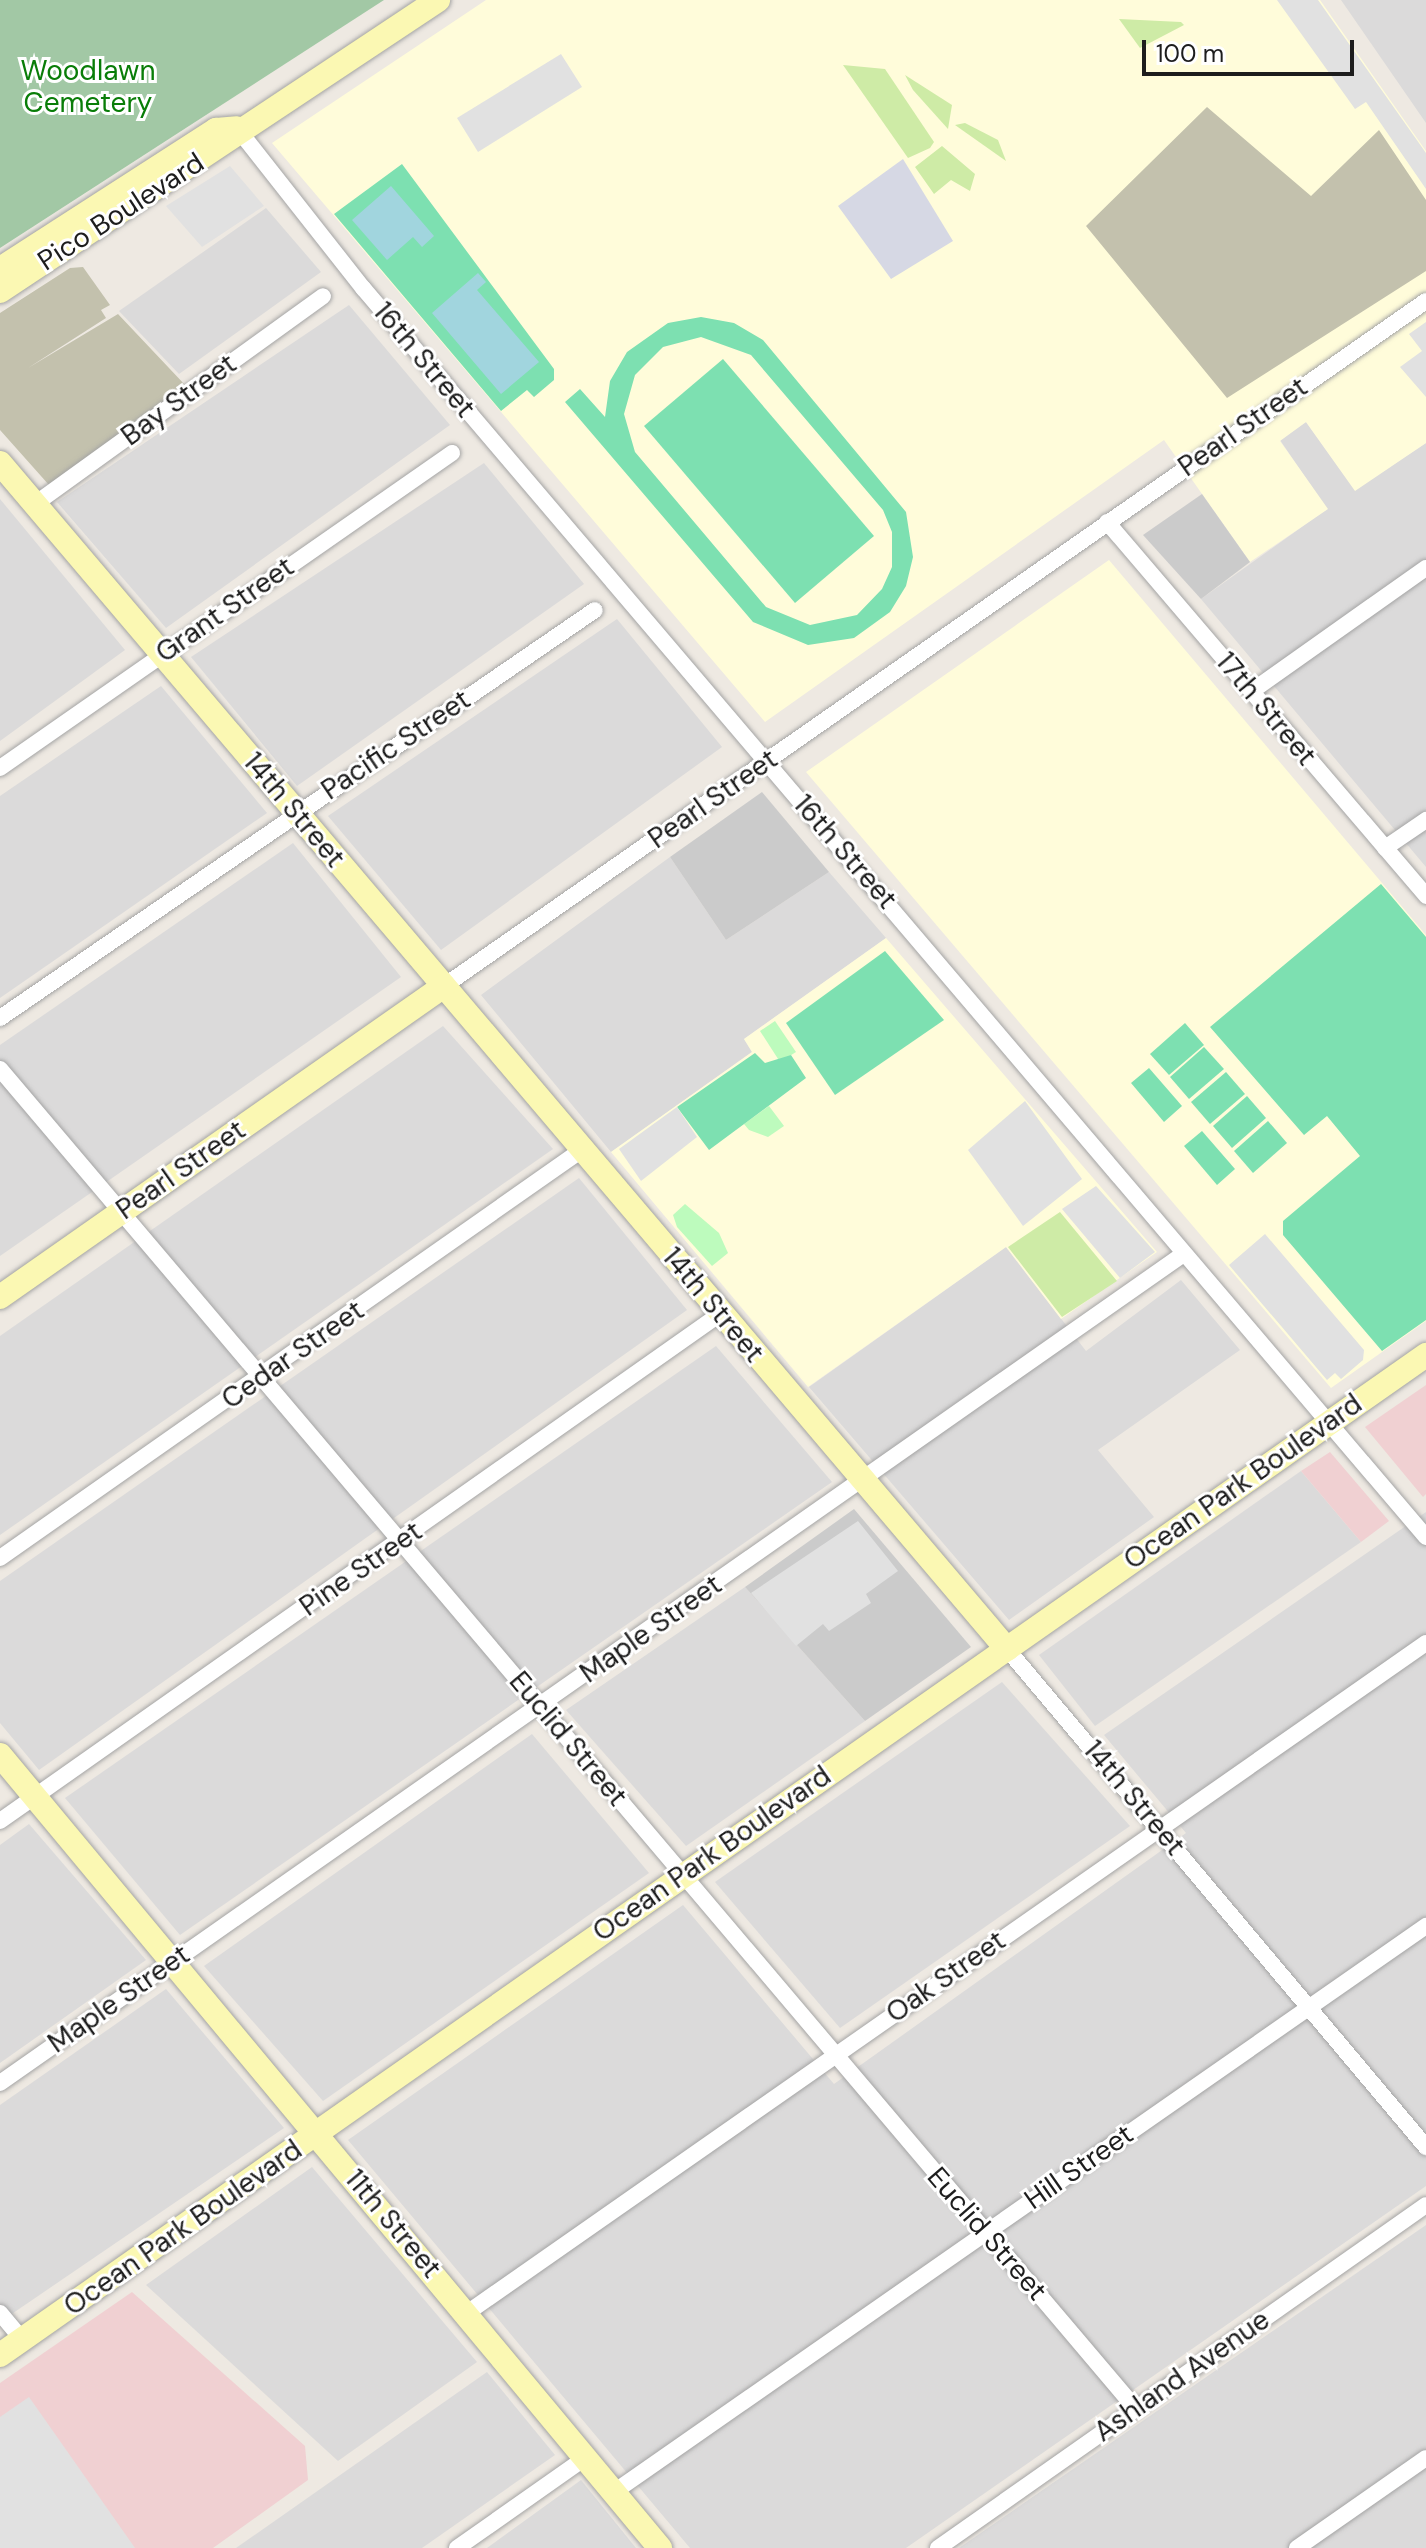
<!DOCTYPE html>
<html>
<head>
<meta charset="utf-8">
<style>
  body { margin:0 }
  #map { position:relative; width:1426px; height:2548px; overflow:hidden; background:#eee9e2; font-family:"DM Sans",sans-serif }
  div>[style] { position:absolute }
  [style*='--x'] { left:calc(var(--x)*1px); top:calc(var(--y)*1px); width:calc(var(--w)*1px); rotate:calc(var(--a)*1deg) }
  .residential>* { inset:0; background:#dbdada }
  .commercial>* { inset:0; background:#f0d0d2 }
  .education>* { inset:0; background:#fffcda }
  .religious>* { inset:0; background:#cbcbcb }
  .construction>* { inset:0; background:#c3c1ad }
  .grass>* { inset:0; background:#ceeba6 }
  .cemetery>* { inset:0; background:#a2c8a5 }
  .park>* { inset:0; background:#bdfbbd }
  .pitch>* { inset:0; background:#7de0b1 }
  .parking>* { inset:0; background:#e1e1e1 }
  .plaza>* { inset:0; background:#d6d8e4 }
  .water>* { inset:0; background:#a1d5de }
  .roads { filter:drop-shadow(0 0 2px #a4a4a4) drop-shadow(0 0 2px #a4a4a4) }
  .street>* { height:16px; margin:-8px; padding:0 8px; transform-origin:8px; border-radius:8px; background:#fff }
  .secondary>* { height:24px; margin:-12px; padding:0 12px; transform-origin:12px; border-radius:12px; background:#fbf8b3 }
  span { translate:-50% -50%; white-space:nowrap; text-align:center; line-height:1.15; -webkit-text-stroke:6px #fff; paint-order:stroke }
  .park-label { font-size:28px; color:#097d08 }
  .street-label { font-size:28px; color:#1d1d1d }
  .scale { position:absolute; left:1142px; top:40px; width:212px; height:36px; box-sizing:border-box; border:4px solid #1d1d1d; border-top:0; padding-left:10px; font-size:24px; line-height:28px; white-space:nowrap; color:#1d1d1d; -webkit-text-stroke:6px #fff; paint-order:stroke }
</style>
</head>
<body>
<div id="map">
  <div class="residential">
    <i style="clip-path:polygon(1341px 0,1426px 0,1426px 123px)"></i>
    <i style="clip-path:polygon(266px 208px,321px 272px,179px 374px,119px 311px)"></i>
    <i style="clip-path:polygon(349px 305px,450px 425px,166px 628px,57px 502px)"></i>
    <i style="clip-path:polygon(1306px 422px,1355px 490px,1426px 443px,1426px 867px,1201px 599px,1327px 509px,1280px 440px)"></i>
    <i style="clip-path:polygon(484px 463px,584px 584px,297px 786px,191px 657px)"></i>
    <i style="clip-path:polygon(0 499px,125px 650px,0 741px)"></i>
    <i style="clip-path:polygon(617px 619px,722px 747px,441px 950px,328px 816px)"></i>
    <i style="clip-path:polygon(161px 686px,267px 813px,0 998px,0 796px)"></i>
    <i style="clip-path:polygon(293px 843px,401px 977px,0 1256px,0 1045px)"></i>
    <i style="clip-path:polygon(670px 857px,726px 940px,829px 872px,886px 938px,744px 1039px,752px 1052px,611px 1152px,481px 995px)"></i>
    <i style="clip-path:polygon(443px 1026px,553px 1149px,0 1535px,0 1336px)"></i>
    <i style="clip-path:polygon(579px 1178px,687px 1310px,39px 1770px,0 1723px,0 1581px)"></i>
    <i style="clip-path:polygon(1006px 1247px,1086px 1351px,1181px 1280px,1240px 1350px,1098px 1450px,1154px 1517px,1009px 1620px,809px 1387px)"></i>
    <i style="clip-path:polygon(716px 1346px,832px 1482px,180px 1935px,65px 1798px)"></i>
    <i style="clip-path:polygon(1301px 1471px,1361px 1542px,1095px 1726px,1039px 1655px)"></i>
    <i style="clip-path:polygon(1426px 1512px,1426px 2186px,906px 2548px,690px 2548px,348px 2140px,683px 1905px,834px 2084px,1186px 1833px,1104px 1735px)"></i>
    <i style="clip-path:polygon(745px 1587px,865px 1721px,686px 1846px,566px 1710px)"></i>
    <i style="clip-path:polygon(1002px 1682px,1130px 1826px,840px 2028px,715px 1882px)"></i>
    <i style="clip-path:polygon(532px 1734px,649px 1873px,323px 2101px,204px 1966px)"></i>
    <i style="clip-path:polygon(29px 1824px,146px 1960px,0 2063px,0 1845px)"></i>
    <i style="clip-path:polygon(166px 1989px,284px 2128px,0 2322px,0 2105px)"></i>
    <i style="clip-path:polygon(312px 2167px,477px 2362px,338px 2461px,146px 2285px)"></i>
    <i style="clip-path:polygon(1426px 2225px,1426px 2548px,959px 2548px)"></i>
    <i style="clip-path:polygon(487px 2372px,555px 2455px,422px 2548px,236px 2548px)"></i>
    <i style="clip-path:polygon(581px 2480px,636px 2548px,487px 2548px)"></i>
  </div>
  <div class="commercial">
    <i style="clip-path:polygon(1426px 1385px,1426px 1494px,1423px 1497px,1365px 1427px)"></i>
    <i style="clip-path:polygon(1330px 1452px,1389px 1521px,1361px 1542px,1301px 1471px)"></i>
    <i style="clip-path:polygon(132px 2292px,305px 2446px,308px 2480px,213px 2548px,0 2548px,0 2383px)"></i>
  </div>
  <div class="education">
    <i style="clip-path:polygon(486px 0,1320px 0,1426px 151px,1426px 443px,1355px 491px,1306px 422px,1280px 441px,1328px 509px,1250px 562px,1164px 440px,765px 722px,272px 143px)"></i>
    <i style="clip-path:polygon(1109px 560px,1426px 935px,1426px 1321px,1331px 1388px,806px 772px)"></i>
    <i style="clip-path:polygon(886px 938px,1157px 1252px,1061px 1319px,1006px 1247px,808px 1387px,611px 1152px,752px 1052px,744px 1039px)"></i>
  </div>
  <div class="religious">
    <i style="clip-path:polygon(1202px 494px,1250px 562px,1201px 599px,1143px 535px)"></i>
    <i style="clip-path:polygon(762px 792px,829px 872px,726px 940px,670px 857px)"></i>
    <i style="clip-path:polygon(854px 1509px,971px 1647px,865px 1721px,745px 1587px)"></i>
  </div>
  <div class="construction">
    <i style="clip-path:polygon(1207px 107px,1311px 196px,1379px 130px,1426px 200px,1426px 271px,1227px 398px,1086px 226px)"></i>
    <i style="clip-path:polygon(83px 267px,110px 305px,101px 310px,106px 318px,28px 368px,118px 314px,186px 386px,49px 485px,0 430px,0 313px,70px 268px)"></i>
  </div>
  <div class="grass">
    <i style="clip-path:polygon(1119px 19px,1181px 22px,1184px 25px,1140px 48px)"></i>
    <i style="clip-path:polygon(843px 65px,885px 69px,934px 142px,930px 148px,908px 158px)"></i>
    <i style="clip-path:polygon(905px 75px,952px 105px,948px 129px,913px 90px)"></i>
    <i style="clip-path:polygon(965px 123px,998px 140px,1006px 161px,955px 125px)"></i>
    <i style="clip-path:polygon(942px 146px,975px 174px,970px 191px,951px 180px,934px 194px,915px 167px)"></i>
    <i style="clip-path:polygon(1060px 1212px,1117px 1281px,1062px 1317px,1008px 1247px)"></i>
  </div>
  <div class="cemetery">
    <i style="clip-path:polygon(0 0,384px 0,0 248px)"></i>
  </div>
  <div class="park">
    <i style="clip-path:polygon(775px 1021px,796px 1052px,780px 1062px,760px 1031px)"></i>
    <i style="clip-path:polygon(769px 1106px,784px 1126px,768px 1137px,749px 1130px,744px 1124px)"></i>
    <i style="clip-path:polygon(685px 1204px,719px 1233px,728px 1253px,712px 1266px,677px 1227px,673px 1215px)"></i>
  </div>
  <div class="pitch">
    <i style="clip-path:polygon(402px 164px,554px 369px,554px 380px,534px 397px,527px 390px,501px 411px,334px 214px)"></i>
    <i style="clip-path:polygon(evenodd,701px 317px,734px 323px,763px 340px,906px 512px,913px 557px,906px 586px,890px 612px,854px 638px,808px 645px,753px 622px,565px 402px,580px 389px,605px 417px,610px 381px,627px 352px,668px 323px,701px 317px,701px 337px,751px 355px,883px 510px,892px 532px,892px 567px,882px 589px,857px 615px,810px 625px,766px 607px,635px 452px,624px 414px,635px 375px,663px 347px,701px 337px)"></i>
    <i style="clip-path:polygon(723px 359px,874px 536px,795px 603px,644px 426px)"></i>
    <i style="clip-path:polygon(1381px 884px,1426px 937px,1426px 1320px,1382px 1351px,1283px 1235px,1283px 1221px,1360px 1156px,1327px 1116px,1304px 1135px,1210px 1027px)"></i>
    <i style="clip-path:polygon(885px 951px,944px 1020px,835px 1095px,786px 1023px)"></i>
    <i style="clip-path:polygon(1185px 1023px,1204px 1045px,1169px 1075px,1150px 1054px)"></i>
    <i style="clip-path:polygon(1204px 1047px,1224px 1069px,1189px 1099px,1170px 1077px)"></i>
    <i style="clip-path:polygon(755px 1053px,765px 1063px,791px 1055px,806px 1078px,709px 1150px,677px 1107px)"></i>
    <i style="clip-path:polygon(1149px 1068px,1182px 1106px,1164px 1122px,1131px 1083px)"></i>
    <i style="clip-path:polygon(1226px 1072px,1245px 1094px,1210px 1124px,1191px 1102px)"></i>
    <i style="clip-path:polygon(1247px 1096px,1266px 1118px,1232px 1148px,1213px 1126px)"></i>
    <i style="clip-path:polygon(1268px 1121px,1287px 1143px,1253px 1173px,1234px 1151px)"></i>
    <i style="clip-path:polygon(1202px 1131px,1235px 1169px,1217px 1185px,1184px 1146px)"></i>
  </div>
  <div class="parking">
    <i style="clip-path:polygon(1277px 0,1318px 0,1426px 153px,1426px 189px,1366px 102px,1355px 109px)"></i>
    <i style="clip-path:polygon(561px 54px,582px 87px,478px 152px,457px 118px)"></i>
    <i style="clip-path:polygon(230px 166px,264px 206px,202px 247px,166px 206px)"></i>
    <i style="clip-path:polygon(1426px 322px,1426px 397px,1400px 367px,1422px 351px,1409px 334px)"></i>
    <i style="clip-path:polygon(1025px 1101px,1082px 1179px,1023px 1226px,968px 1150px)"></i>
    <i style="clip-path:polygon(677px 1107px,697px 1137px,641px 1181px,619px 1149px)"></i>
    <i style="clip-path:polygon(1096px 1186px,1155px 1252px,1120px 1278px,1062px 1209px)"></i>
    <i style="clip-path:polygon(1265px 1234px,1364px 1350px,1363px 1360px,1341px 1379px,1335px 1373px,1327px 1380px,1229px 1265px)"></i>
    <i style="clip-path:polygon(858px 1521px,898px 1571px,866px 1594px,871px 1603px,829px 1631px,823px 1624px,796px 1646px,751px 1593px)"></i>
    <i style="clip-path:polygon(29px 2397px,135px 2548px,0 2548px,0 2417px)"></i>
  </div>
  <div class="plaza">
    <i style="clip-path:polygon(903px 159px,953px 241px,891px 279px,838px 206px)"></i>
  </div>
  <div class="water">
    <i style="clip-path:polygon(391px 186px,434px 236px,422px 247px,413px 237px,387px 260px,352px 220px)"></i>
    <i style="clip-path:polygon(478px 273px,486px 282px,477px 290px,539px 362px,501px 394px,432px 313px)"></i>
  </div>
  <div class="roads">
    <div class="street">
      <i style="--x:237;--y:128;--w:204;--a:51.8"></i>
      <i style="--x:363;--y:288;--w:1640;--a:49.6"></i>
      <i style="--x:35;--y:504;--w:355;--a:-35.8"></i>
      <i style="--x:1107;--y:522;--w:492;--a:49.5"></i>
      <i style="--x:1252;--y:691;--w:213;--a:-35.3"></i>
      <i style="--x:0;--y:768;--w:551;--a:-34.87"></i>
      <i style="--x:1385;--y:848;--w:50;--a:-34.3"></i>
      <i style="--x:444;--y:986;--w:1197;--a:-34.9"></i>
      <i style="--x:0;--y:1018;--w:721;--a:-34.44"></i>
      <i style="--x:0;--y:1069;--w:1757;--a:49.71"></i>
      <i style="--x:0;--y:1558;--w:712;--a:-35.05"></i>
      <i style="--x:1007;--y:1649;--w:651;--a:49.92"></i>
      <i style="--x:0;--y:1821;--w:881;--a:-35.15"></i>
      <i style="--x:0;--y:2083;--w:1443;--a:-35.01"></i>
      <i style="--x:0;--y:2313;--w:34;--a:50"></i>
      <i style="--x:467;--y:2313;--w:1170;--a:-34.94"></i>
      <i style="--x:614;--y:2492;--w:990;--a:-34.88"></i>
      <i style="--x:457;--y:2548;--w:156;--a:-35.1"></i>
      <i style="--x:938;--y:2548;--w:596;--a:-35.1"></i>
      <i style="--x:1297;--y:2548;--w:157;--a:-34.9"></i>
    </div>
    <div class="secondary">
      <i style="--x:0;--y:269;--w:257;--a:-32.8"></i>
      <i style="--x:216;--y:130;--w:21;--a:-5"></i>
      <i style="--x:0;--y:291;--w:526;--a:-33.6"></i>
      <i style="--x:0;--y:463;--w:1556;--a:49.67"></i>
      <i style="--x:0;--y:1297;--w:542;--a:-35.01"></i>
      <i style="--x:0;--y:1755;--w:1032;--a:50.23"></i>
      <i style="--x:0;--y:2355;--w:1742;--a:-35.04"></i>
    </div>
  </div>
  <div class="park-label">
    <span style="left:88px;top:87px">Woodlawn<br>Cemetery</span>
  </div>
  <div class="street-label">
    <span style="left:121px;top:212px;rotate:-33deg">Pico Boulevard</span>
    <span style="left:424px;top:360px;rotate:50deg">16th Street</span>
    <span style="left:179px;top:400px;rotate:-36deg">Bay Street</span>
    <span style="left:1243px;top:427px;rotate:-35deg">Pearl Street</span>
    <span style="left:225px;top:610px;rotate:-35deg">Grant Street</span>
    <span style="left:1266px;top:709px;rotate:50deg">17th Street</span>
    <span style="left:396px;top:745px;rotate:-34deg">Pacific Street</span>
    <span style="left:713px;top:799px;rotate:-35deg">Pearl Street</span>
    <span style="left:294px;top:810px;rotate:50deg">14th Street</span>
    <span style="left:845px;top:852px;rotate:49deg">16th Street</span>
    <span style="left:181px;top:1170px;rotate:-35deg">Pearl Street</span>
    <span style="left:713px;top:1305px;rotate:50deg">14th Street</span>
    <span style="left:293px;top:1355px;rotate:-35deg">Cedar Street</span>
    <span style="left:1243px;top:1482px;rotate:-35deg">Ocean Park Boulevard</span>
    <span style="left:361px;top:1569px;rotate:-35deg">Pine Street</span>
    <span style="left:651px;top:1629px;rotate:-35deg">Maple Street</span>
    <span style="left:568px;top:1739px;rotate:50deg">Euclid Street</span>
    <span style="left:1134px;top:1798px;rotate:50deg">14th Street</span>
    <span style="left:712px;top:1854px;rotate:-35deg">Ocean Park Boulevard</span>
    <span style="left:946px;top:1977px;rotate:-35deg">Oak Street</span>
    <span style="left:119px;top:1999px;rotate:-35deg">Maple Street</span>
    <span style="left:1079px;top:2167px;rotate:-35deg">Hill Street</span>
    <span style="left:393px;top:2224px;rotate:50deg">11th Street</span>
    <span style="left:183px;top:2228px;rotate:-35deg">Ocean Park Boulevard</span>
    <span style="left:987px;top:2234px;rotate:49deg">Euclid Street</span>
    <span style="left:1182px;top:2376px;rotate:-35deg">Ashland Avenue</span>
  </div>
  <div class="scale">100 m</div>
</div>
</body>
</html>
